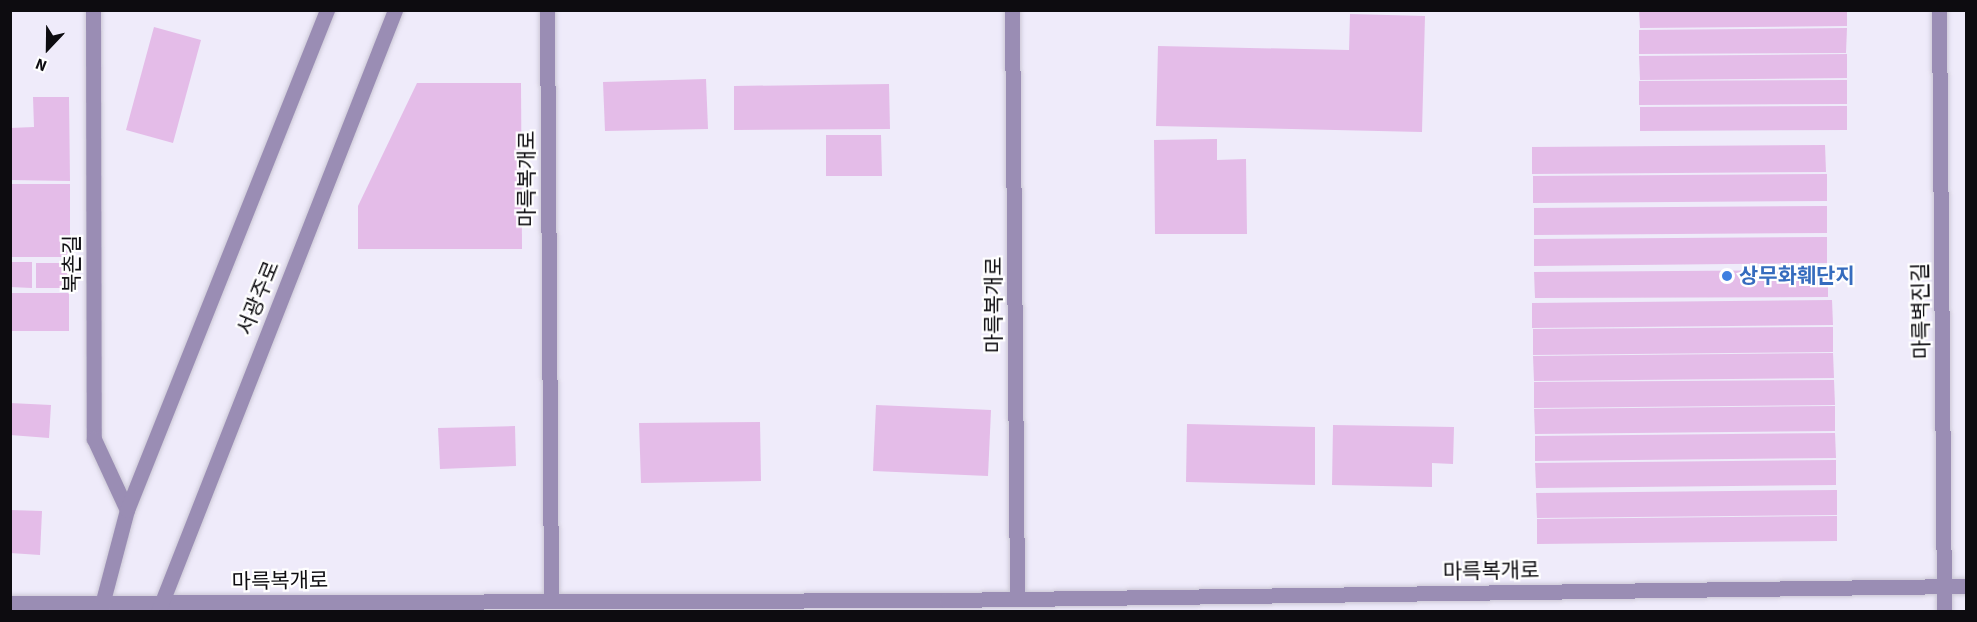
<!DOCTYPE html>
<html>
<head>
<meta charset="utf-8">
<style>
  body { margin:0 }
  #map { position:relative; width:1977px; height:622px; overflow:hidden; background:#efebfa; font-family:"Source Sans 3","Noto Sans KR",sans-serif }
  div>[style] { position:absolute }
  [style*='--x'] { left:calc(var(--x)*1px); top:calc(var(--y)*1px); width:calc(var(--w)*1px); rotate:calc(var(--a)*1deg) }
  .building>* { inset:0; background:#e4bce8 }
  .roads { filter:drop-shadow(0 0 2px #cbc7d5) drop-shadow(0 0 2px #cbc7d5) }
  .minor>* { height:15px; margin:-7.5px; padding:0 7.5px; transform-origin:7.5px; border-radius:7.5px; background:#9a8db4 }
  .tertiary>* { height:15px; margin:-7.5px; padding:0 7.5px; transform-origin:7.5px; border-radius:7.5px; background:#9a8db4 }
  .dots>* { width:16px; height:16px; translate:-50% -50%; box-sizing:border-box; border:3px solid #fff; border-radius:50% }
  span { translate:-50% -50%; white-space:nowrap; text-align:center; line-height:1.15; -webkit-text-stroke:4.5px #fff; paint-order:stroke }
  .street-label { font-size:21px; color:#0d0c10 }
  .shop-label { font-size:21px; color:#366cbe; font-weight:700 }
  .left { translate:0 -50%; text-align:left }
  .frame { position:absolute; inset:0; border:12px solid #0d0c10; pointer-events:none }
  .north { position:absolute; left:18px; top:18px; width:60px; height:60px; -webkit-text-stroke:4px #fff; paint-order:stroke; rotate:202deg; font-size:16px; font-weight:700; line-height:24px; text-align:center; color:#0d0c10 }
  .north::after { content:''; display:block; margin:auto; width:21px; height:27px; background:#0d0c10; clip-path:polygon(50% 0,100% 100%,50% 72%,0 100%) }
</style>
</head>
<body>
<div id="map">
  <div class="building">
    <i style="clip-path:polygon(1639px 10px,1847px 10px,1847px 26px,1640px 28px)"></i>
    <i style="clip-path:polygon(1350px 14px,1425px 16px,1422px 132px,1156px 126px,1158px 46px,1349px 50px)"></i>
    <i style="clip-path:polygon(154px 27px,201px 40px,173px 143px,126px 130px)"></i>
    <i style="clip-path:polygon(1847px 28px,1846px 53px,1639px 54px,1639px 30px)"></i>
    <i style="clip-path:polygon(1847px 54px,1847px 78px,1640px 80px,1639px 56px)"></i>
    <i style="clip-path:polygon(706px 79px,708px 129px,605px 131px,603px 82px)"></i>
    <i style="clip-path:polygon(1847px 80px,1847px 104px,1639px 105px,1639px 81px)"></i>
    <i style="clip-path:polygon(417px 83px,521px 83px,522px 249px,358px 249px,358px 206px)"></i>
    <i style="clip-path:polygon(889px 84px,890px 129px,734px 130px,734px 86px)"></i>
    <i style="clip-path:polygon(33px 97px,69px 97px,70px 181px,10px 180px,10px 128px,34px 127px)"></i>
    <i style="clip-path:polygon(1847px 106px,1847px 130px,1640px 131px,1640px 107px)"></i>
    <i style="clip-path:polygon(826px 135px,881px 135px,882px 176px,826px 176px)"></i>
    <i style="clip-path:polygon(1217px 139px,1217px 160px,1246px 159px,1247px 234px,1155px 234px,1154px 140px)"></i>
    <i style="clip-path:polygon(1825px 145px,1826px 172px,1532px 174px,1532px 147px)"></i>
    <i style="clip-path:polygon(1827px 174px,1827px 201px,1533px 203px,1533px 176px)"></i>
    <i style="clip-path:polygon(10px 184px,70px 184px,70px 257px,10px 257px)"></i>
    <i style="clip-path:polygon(1827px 206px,1827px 233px,1534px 235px,1534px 208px)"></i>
    <i style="clip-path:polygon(1827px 237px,1827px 263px,1534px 266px,1534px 239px)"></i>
    <i style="clip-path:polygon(10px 262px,32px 262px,32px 288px,10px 287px)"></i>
    <i style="clip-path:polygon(36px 263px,71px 263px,72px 288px,36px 288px)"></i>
    <i style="clip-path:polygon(1828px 270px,1828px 297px,1535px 298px,1534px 272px)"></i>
    <i style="clip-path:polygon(10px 293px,69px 293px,69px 331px,10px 331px)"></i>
    <i style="clip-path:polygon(1832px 300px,1833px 325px,1532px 328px,1532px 303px)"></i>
    <i style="clip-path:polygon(1833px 327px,1833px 352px,1533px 355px,1533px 329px)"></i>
    <i style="clip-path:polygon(1833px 353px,1834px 378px,1534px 381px,1533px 356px)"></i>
    <i style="clip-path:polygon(1834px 380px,1835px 405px,1534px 408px,1534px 382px)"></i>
    <i style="clip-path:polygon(10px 403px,51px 405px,49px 438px,10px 435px)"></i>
    <i style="clip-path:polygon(876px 405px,991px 410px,988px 476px,873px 471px)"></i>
    <i style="clip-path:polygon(1835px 406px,1835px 431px,1535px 434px,1534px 409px)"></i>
    <i style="clip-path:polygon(760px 422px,761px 481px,641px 483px,639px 423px)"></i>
    <i style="clip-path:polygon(1187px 424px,1315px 427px,1315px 485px,1186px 482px)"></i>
    <i style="clip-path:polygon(1333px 425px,1454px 427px,1453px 464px,1432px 463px,1432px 487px,1332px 485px)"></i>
    <i style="clip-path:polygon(515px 426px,516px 466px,440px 469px,438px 428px)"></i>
    <i style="clip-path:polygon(1835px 433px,1836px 458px,1535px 461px,1535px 436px)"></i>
    <i style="clip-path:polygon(1836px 460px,1836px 485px,1536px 488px,1535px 463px)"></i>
    <i style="clip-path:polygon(1837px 490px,1837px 515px,1537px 518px,1536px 493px)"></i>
    <i style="clip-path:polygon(10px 510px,42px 511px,40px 555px,10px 553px)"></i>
    <i style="clip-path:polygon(1837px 516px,1837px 541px,1537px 544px,1537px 519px)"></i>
  </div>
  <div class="roads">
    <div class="minor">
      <i style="--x:93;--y:10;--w:429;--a:89.9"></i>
      <i style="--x:94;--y:439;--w:78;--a:65.1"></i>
      <i style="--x:547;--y:10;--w:588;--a:89.61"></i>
      <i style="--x:1012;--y:10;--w:589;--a:89.51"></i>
      <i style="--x:1939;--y:10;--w:602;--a:89.52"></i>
      <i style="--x:10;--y:603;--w:936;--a:-0.18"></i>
      <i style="--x:946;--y:600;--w:1020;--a:-0.79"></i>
    </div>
    <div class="tertiary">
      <i style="--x:100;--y:612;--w:106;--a:-75.2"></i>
      <i style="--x:127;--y:510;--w:539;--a:-68.2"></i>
      <i style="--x:158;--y:612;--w:647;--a:-68.51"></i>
    </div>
  </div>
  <div class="dots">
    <i style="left:1727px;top:276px;background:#3f7fe0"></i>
  </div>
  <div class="street-label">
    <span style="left:527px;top:179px;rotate:-90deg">마륵복개로</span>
    <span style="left:72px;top:264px;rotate:-90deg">북촌길</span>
    <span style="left:258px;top:298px;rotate:-68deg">서광주로</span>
    <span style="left:994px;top:305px;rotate:-90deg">마륵복개로</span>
    <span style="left:1921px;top:311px;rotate:-91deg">마륵벽진길</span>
    <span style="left:1491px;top:571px;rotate:-1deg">마륵복개로</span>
    <span style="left:280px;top:581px;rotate:-1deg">마륵복개로</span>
  </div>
  <div class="shop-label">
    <span class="left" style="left:1739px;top:276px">상무화훼단지</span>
  </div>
  <div class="frame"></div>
  <div class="north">N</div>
</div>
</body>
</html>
